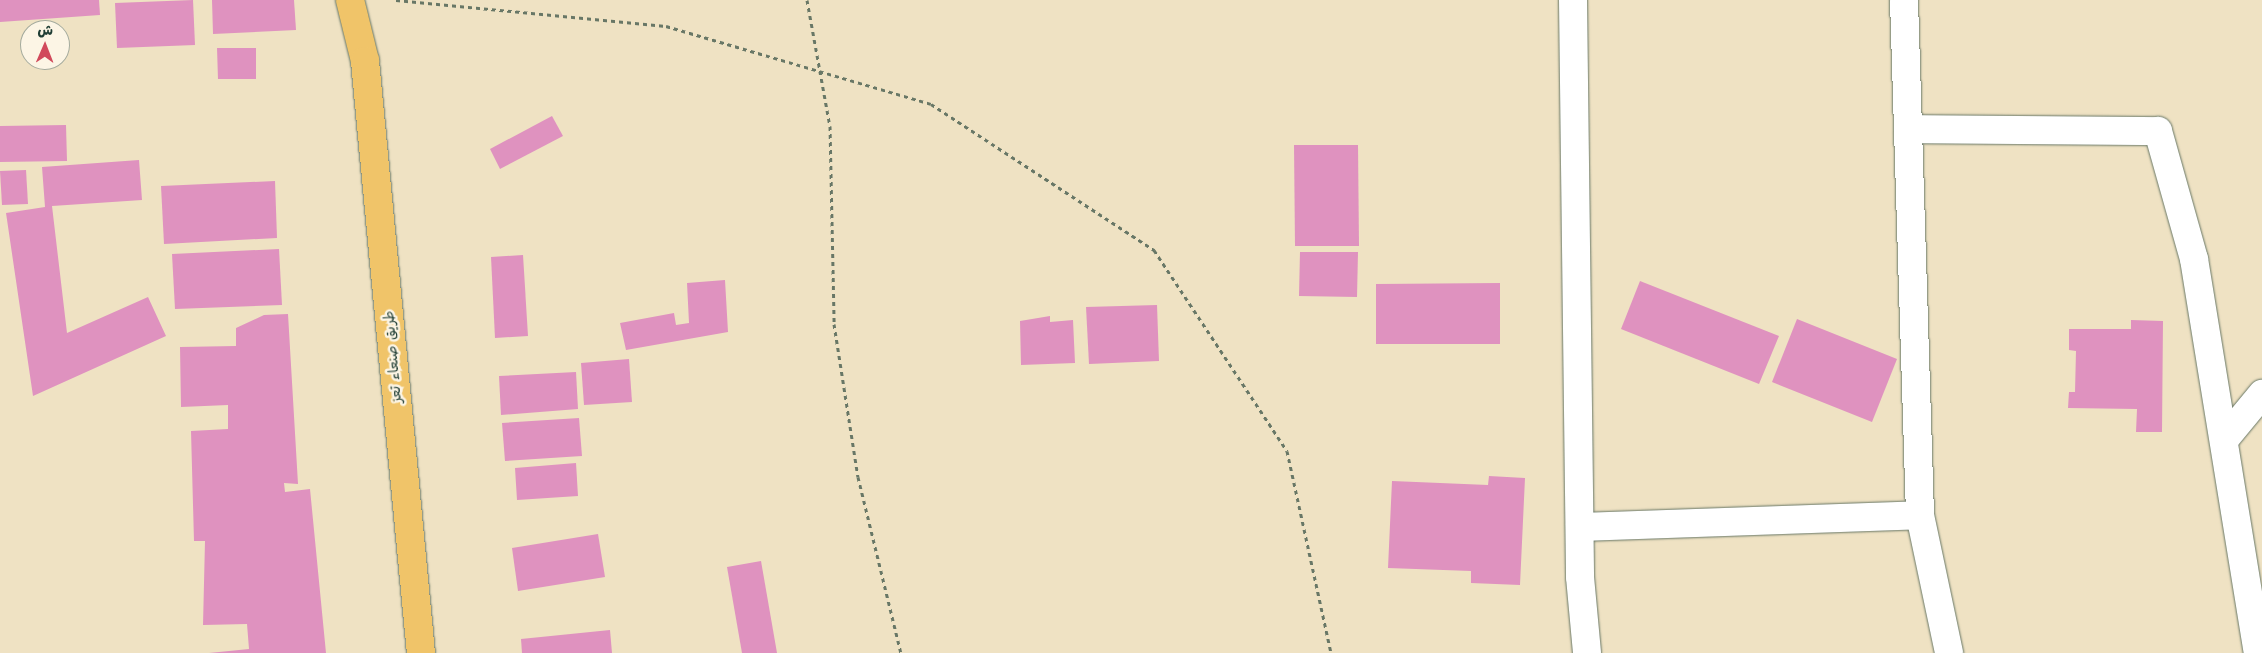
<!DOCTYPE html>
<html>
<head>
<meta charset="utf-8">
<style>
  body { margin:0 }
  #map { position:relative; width:2262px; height:653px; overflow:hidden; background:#efe2c3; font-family:Kalam,"Playpen Sans Arabic",sans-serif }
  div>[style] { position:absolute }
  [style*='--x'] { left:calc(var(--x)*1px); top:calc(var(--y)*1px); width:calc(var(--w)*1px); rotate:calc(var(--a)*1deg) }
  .building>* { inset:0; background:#df92bf }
  .path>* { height:3px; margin-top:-1.5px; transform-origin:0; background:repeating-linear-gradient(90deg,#687766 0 4px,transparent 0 8px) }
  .roads { filter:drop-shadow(0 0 1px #687766) drop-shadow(0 0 1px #687766) }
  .street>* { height:28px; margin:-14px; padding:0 14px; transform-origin:14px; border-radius:14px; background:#fff }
  .highway>* { height:28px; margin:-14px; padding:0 14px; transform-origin:14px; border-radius:14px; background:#f0c469 }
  span { translate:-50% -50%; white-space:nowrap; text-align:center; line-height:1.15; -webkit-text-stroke:5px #fcf5e5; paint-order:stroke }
  .street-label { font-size:14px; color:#1f3d34 }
  .north { position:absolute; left:20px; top:20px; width:50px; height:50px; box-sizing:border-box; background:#fcf5e5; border:1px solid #a4ab9e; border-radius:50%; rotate:1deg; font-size:14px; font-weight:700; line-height:20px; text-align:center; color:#1f3d34 }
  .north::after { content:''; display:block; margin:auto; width:18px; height:22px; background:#d1495b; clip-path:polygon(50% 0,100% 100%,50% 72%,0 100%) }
</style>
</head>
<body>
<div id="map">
  <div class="building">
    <i style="clip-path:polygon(0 0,99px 0,100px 15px,0 22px)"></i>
    <i style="clip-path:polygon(193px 0,195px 45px,117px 48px,115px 3px)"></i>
    <i style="clip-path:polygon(212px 0,294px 0,296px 30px,213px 34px)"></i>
    <i style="clip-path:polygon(217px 48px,256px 48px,256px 79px,218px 79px)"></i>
    <i style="clip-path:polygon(552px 116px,563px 136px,500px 169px,490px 149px)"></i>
    <i style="clip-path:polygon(66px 125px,67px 161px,0 162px,0 126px)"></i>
    <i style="clip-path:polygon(1294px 145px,1358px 145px,1359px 246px,1295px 246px)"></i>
    <i style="clip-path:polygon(139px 160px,142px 200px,52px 206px,67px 333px,148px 297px,166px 336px,33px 396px,6px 213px,45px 207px,42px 167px)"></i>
    <i style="clip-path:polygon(26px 170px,28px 204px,2px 205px,0 171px)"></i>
    <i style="clip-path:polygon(275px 181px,277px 238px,164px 244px,161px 186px)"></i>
    <i style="clip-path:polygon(279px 249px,282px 305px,175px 309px,172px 254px)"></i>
    <i style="clip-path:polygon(1300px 252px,1358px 252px,1357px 297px,1299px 296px)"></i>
    <i style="clip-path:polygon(523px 255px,528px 336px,495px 338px,491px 257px)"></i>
    <i style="clip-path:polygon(725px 280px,728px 332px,626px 350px,620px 323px,674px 313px,676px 325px,689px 323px,687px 283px)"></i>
    <i style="clip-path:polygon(1640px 281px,1779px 336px,1759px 384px,1621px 329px)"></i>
    <i style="clip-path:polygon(1500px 283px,1500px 344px,1376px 344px,1376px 284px)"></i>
    <i style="clip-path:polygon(1157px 305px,1159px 361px,1089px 364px,1086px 307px)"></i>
    <i style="clip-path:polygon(288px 314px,298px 484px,284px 483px,285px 492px,310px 489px,326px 653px,209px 653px,249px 649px,247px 624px,203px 625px,205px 541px,194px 541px,191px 431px,228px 429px,228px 405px,181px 407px,180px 347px,236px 346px,236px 328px,264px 315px)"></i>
    <i style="clip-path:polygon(1050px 316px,1050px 322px,1073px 320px,1075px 363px,1021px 365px,1020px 321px)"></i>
    <i style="clip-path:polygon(1797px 319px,1897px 359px,1872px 422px,1772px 382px)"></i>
    <i style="clip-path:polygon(2131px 320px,2163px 321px,2162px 432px,2136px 432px,2137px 409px,2068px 408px,2069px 392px,2075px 392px,2076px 351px,2069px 350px,2069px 329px,2131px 329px)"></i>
    <i style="clip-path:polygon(629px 359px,632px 402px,584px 405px,581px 363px)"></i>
    <i style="clip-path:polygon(576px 372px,578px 409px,501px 415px,499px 376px)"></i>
    <i style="clip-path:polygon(579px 418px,582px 456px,505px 461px,502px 423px)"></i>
    <i style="clip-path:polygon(576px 463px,578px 496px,517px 500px,515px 468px)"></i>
    <i style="clip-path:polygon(1489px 476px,1525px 478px,1520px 585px,1471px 583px,1471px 571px,1388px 568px,1392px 481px,1488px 485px)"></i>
    <i style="clip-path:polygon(598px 534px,605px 577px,518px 591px,512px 548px)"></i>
    <i style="clip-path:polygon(761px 561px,777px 653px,742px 653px,727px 567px)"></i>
    <i style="clip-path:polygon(610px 630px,612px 653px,522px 653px,521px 639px)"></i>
  </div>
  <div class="path">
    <i style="--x:396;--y:0;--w:271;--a:5.5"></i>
    <i style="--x:666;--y:26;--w:276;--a:16.4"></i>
    <i style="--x:931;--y:104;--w:267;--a:33.2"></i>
    <i style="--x:1154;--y:250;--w:241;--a:56.5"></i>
    <i style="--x:1287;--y:451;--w:207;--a:77.7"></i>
    <i style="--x:807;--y:0;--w:128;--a:79.7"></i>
    <i style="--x:830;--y:126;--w:198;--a:88.8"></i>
    <i style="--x:834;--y:324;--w:155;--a:81.1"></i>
    <i style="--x:858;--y:477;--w:181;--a:76.3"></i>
  </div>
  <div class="roads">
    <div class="street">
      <i style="--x:1573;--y:0;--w:577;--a:89.3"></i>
      <i style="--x:1580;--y:577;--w:76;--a:84.7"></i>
      <i style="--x:1904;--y:0;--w:515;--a:88.22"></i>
      <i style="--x:1920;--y:515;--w:141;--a:78.1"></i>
      <i style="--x:1908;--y:129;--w:250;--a:0.5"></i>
      <i style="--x:2158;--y:131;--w:133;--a:74.3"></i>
      <i style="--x:2194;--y:259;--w:399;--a:80.8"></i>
      <i style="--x:2224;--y:440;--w:60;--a:-50.4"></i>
      <i style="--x:1580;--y:527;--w:340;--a:-2"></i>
    </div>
    <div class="highway">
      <i style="--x:350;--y:0;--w:63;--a:76.2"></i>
      <i style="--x:365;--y:61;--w:595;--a:84.6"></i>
    </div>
  </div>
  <div class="street-label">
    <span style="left:393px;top:357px;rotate:-95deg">طريق صنعاء تعز</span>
  </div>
  <div class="north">ش</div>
</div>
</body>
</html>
